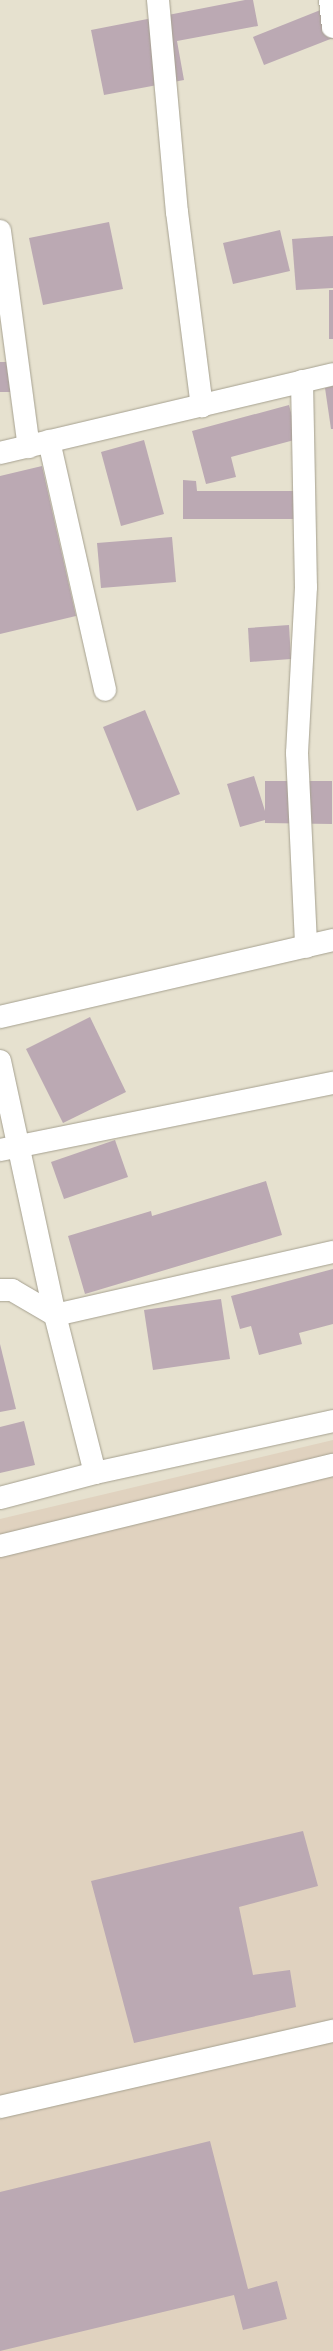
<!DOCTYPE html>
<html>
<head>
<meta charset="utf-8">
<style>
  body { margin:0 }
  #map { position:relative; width:333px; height:2351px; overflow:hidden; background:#e6e1cf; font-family:Roboto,sans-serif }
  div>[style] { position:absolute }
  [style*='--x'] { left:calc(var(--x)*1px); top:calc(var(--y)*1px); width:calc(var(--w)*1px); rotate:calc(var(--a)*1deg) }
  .industrial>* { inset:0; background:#e0d2bf }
  .building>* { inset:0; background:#bba9b3 }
  .roads { filter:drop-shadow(0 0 1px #a6a190) drop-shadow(0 0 1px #a6a190) }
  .street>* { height:22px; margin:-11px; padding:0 11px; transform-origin:11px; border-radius:11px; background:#fff }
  span { translate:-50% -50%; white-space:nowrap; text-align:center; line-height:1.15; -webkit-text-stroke:3px #f3eedc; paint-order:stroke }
</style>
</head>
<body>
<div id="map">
  <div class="industrial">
    <i style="clip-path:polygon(333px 1440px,333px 2351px,0 2351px,0 1519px)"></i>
  </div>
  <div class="building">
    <i style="clip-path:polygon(245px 0,253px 0,258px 26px,177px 41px,184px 80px,104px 95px,91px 30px)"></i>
    <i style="clip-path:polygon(333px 5px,333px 38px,264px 65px,253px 37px)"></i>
    <i style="clip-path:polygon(109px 222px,123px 289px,43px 305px,29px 238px)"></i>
    <i style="clip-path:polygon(280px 230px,290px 271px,233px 284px,223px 243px)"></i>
    <i style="clip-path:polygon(333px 236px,333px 288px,296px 290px,292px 239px)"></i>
    <i style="clip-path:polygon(329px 290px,333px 290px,333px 339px,329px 339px)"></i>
    <i style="clip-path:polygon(0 362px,17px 362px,17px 392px,0 392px)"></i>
    <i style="clip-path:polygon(333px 386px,333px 429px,331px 429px,325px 388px)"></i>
    <i style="clip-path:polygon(289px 405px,298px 439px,231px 457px,236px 477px,206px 484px,192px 431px)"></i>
    <i style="clip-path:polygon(144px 440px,164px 514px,121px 526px,101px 452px)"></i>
    <i style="clip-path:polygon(42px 466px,76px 616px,0 634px,0 476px)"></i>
    <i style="clip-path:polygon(183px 480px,196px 481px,197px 491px,301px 491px,301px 519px,183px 519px)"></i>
    <i style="clip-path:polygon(172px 537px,176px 582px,101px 588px,97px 543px)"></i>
    <i style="clip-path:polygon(289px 625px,291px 659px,250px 662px,248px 628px)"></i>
    <i style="clip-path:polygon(145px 710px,180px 794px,137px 811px,103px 727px)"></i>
    <i style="clip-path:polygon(254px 776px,265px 811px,265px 781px,332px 781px,332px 824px,265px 823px,265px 820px,240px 827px,227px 784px)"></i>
    <i style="clip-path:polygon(90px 1017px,126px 1092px,63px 1123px,26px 1049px)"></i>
    <i style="clip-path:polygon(115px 1140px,128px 1177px,64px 1199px,51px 1162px)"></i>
    <i style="clip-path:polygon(266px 1181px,282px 1235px,85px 1294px,68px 1236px,151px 1211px,152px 1216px)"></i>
    <i style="clip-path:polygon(333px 1269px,333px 1324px,299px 1333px,302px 1344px,259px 1355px,251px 1326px,240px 1329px,231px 1296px)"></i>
    <i style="clip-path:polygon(221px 1299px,230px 1359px,153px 1370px,144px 1310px)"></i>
    <i style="clip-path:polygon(0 1344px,16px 1409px,0 1412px)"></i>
    <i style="clip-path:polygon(24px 1421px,35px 1465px,0 1473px,0 1427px)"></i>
    <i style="clip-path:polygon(303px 1831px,318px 1886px,239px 1907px,253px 1975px,290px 1970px,296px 2007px,134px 2043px,91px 1881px)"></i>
    <i style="clip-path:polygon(210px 2141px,248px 2289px,277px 2281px,287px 2319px,243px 2330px,234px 2295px,0 2351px,0 2192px)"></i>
  </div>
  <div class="roads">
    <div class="street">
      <i style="--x:158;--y:0;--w:213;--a:84.9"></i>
      <i style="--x:177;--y:212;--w:196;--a:82.7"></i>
      <i style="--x:330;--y:0;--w:27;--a:84"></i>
      <i style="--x:0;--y:231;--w:218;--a:82.4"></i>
      <i style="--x:302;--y:381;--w:206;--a:88.9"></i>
      <i style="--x:306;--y:587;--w:166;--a:93.1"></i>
      <i style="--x:297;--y:753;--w:194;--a:87.3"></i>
      <i style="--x:49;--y:441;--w:255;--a:77.3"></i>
      <i style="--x:0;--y:453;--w:342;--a:-13.3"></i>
      <i style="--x:0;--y:1017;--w:342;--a:-13"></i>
      <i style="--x:0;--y:1061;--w:260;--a:77.8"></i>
      <i style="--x:55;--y:1315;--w:163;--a:75.8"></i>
      <i style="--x:0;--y:1150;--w:340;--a:-11.4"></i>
      <i style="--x:0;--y:1290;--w:12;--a:0"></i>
      <i style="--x:12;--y:1290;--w:50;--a:30.2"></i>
      <i style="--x:55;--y:1315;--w:285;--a:-12.8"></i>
      <i style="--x:0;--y:1498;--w:98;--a:-14.7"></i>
      <i style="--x:95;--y:1473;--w:244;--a:-12.3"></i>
      <i style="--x:0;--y:1546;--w:343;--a:-13.7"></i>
      <i style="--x:0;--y:2107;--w:342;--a:-12.9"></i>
    </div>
  </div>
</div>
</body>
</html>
